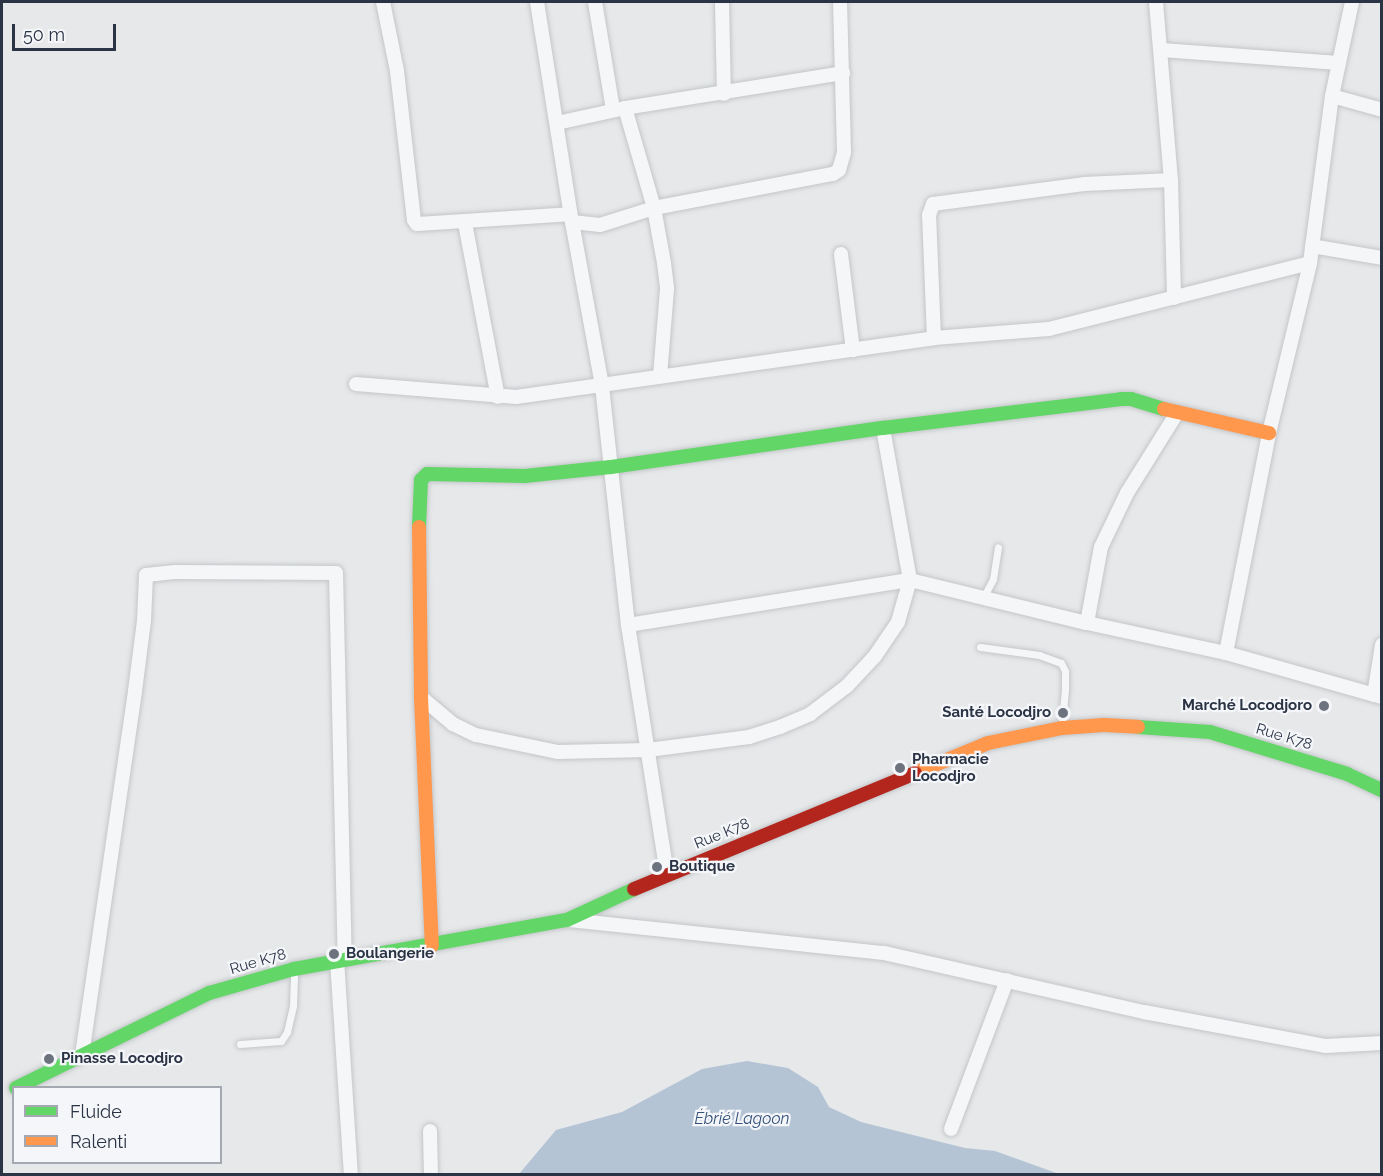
<!DOCTYPE html>
<html>
<head>
<meta charset="utf-8">
<style>
  body { margin:0 }
  #map { position:relative; width:1383px; height:1176px; overflow:hidden; background:#e6e8ea; font-family:Raleway,sans-serif }
  div>[style] { position:absolute }
  [style*='--x'] { left:calc(var(--x)*1px); top:calc(var(--y)*1px); width:calc(var(--w)*1px); rotate:calc(var(--a)*1deg) }
  .water>* { inset:0; background:#b4c4d5 }
  .roads { filter:drop-shadow(0 0 2px #c4c6c8) drop-shadow(0 0 2px #c4c6c8) }
  .lane>* { height:7px; margin:-3.5px; padding:0 3.5px; transform-origin:3.5px; border-radius:3.5px; background:#f5f6f7 }
  .street>* { height:14px; margin:-7px; padding:0 7px; transform-origin:7px; border-radius:7px; background:#f5f6f7 }
  .fast>* { height:14px; margin:-7px; padding:0 7px; transform-origin:7px; border-radius:7px; background:#63d668 }
  .slow>* { height:14px; margin:-7px; padding:0 7px; transform-origin:7px; border-radius:7px; background:#ff974d }
  .jam>* { height:14px; margin:-7px; padding:0 7px; transform-origin:7px; border-radius:7px; background:#b3261e }
  .dots>* { width:16px; height:16px; translate:-50% -50%; box-sizing:border-box; border:3px solid #f4f6f9; border-radius:50% }
  span { translate:-50% -50%; white-space:nowrap; text-align:center; line-height:1.15; -webkit-text-stroke:4.5px #f4f6f9; paint-order:stroke }
  .poi-label { font-size:15px; color:#2b3445; font-weight:700 }
  .right { translate:-100% -50%; text-align:right }
  .left { translate:0 -50%; text-align:left }
  .street-label { font-size:15px; color:#2b3445 }
  .water-label { font-size:16px; color:#34527a; font-style:italic }
  .frame { position:absolute; inset:0; border:3px solid #2b3445; pointer-events:none }
  .legend { position:absolute; left:12px; top:1086px; width:210px; height:78px; box-sizing:border-box; background:#f4f6f9; border:2px solid #a4a8b1; margin:0; padding:8px 10px; list-style:none; font-size:18px; color:#2b3445 }
  .legend li { display:flex; align-items:center; gap:12px; height:30px }
  .legend b { width:30px; border:2px solid #a4a8b1 }
  .scale { position:absolute; left:12px; top:24px; width:104px; height:27px; box-sizing:border-box; border:3px solid #2b3445; border-top:0; padding-left:8px; font-size:18px; line-height:21px; white-space:nowrap; color:#2b3445; -webkit-text-stroke:4px #f4f6f9; paint-order:stroke }
</style>
</head>
<body>
<div id="map">
  <div class="water">
    <i style="clip-path:polygon(747px 1061px,788px 1068px,818px 1087px,829px 1107px,861px 1122px,965px 1148px,995px 1151px,1059px 1174px,519px 1174px,556px 1130px,622px 1112px,702px 1069px)"></i>
  </div>
  <div class="roads">
    <div class="lane">
      <i style="--x:983;--y:598;--w:21;--a:-62"></i>
      <i style="--x:993;--y:579;--w:32;--a:-81"></i>
      <i style="--x:980;--y:647;--w:60;--a:7.7"></i>
      <i style="--x:1039;--y:655;--w:23;--a:20"></i>
      <i style="--x:1061;--y:663;--w:9;--a:63"></i>
      <i style="--x:1065;--y:671;--w:18;--a:90"></i>
      <i style="--x:1065;--y:689;--w:36;--a:95"></i>
      <i style="--x:240;--y:1044;--w:41;--a:-4.2"></i>
      <i style="--x:281;--y:1041;--w:11;--a:-56"></i>
      <i style="--x:287;--y:1032;--w:27;--a:-77"></i>
      <i style="--x:293;--y:1006;--w:35;--a:-88"></i>
    </div>
    <div class="street">
      <i style="--x:383;--y:2;--w:70;--a:78.5"></i>
      <i style="--x:397;--y:71;--w:150;--a:83.5"></i>
      <i style="--x:414;--y:220;--w:5;--a:53"></i>
      <i style="--x:417;--y:224;--w:153;--a:-3.7"></i>
      <i style="--x:537;--y:2;--w:223;--a:81"></i>
      <i style="--x:572;--y:222;--w:167;--a:79.6"></i>
      <i style="--x:602;--y:386;--w:240;--a:83.8"></i>
      <i style="--x:628;--y:625;--w:252;--a:81.1"></i>
      <i style="--x:595;--y:2;--w:109;--a:80.5"></i>
      <i style="--x:722;--y:2;--w:92;--a:88.8"></i>
      <i style="--x:1156;--y:2;--w:179;--a:85.2"></i>
      <i style="--x:1171;--y:180;--w:118;--a:88.5"></i>
      <i style="--x:1162;--y:50;--w:177;--a:4.2"></i>
      <i style="--x:1332;--y:96;--w:52;--a:15.6"></i>
      <i style="--x:625;--y:108;--w:104;--a:73.8"></i>
      <i style="--x:654;--y:208;--w:56;--a:79.7"></i>
      <i style="--x:664;--y:263;--w:26;--a:83"></i>
      <i style="--x:667;--y:289;--w:87;--a:94.6"></i>
      <i style="--x:557;--y:123;--w:70;--a:-12.4"></i>
      <i style="--x:625;--y:108;--w:221;--a:-9.1"></i>
      <i style="--x:572;--y:222;--w:28;--a:6"></i>
      <i style="--x:600;--y:225;--w:57;--a:-17.5"></i>
      <i style="--x:654;--y:208;--w:182;--a:-10.8"></i>
      <i style="--x:833;--y:174;--w:7;--a:-34"></i>
      <i style="--x:839;--y:170;--w:18;--a:-74"></i>
      <i style="--x:844;--y:153;--w:151;--a:-91.5"></i>
      <i style="--x:465;--y:223;--w:177;--a:79.3"></i>
      <i style="--x:1312;--y:246;--w:71;--a:9.7"></i>
      <i style="--x:841;--y:254;--w:97;--a:82.9"></i>
      <i style="--x:934;--y:338;--w:123;--a:-92.3"></i>
      <i style="--x:929;--y:215;--w:12;--a:-70"></i>
      <i style="--x:933;--y:204;--w:152;--a:-7.5"></i>
      <i style="--x:1084;--y:184;--w:87;--a:-2.6"></i>
      <i style="--x:356;--y:384;--w:161;--a:4.6"></i>
      <i style="--x:516;--y:397;--w:422;--a:-8"></i>
      <i style="--x:934;--y:338;--w:115;--a:-4.5"></i>
      <i style="--x:1049;--y:329;--w:269;--a:-14.2"></i>
      <i style="--x:1087;--y:623;--w:77;--a:-79.6"></i>
      <i style="--x:1101;--y:547;--w:60;--a:-64.3"></i>
      <i style="--x:1127;--y:493;--w:94;--a:-58"></i>
      <i style="--x:628;--y:625;--w:286;--a:-9.1"></i>
      <i style="--x:910;--y:580;--w:182;--a:13.7"></i>
      <i style="--x:1087;--y:623;--w:142;--a:12.2"></i>
      <i style="--x:1226;--y:653;--w:162;--a:15.8"></i>
      <i style="--x:1226;--y:653;--w:224;--a:-78.9"></i>
      <i style="--x:1269;--y:433;--w:175;--a:-76.4"></i>
      <i style="--x:1310;--y:263;--w:168;--a:-82.5"></i>
      <i style="--x:1332;--y:96;--w:96;--a:-78"></i>
      <i style="--x:1374;--y:695;--w:51;--a:-80.9"></i>
      <i style="--x:421;--y:697;--w:42;--a:40.2"></i>
      <i style="--x:453;--y:724;--w:25;--a:26"></i>
      <i style="--x:476;--y:735;--w:84;--a:11.7"></i>
      <i style="--x:558;--y:752;--w:90;--a:-1.3"></i>
      <i style="--x:648;--y:750;--w:102;--a:-7.3"></i>
      <i style="--x:749;--y:737;--w:33;--a:-18"></i>
      <i style="--x:780;--y:727;--w:33;--a:-23"></i>
      <i style="--x:810;--y:714;--w:46;--a:-37.1"></i>
      <i style="--x:847;--y:686;--w:41;--a:-47"></i>
      <i style="--x:875;--y:656;--w:41;--a:-55.9"></i>
      <i style="--x:898;--y:622;--w:44;--a:-74.1"></i>
      <i style="--x:910;--y:580;--w:154;--a:-100.1"></i>
      <i style="--x:569;--y:920;--w:317;--a:6"></i>
      <i style="--x:884;--y:953;--w:267;--a:12.8"></i>
      <i style="--x:1144;--y:1012;--w:184;--a:10.6"></i>
      <i style="--x:1325;--y:1046;--w:57;--a:-3"></i>
      <i style="--x:337;--y:960;--w:214;--a:86.3"></i>
      <i style="--x:82;--y:1055;--w:368;--a:-81.7"></i>
      <i style="--x:135;--y:691;--w:71;--a:-82.7"></i>
      <i style="--x:144;--y:621;--w:46;--a:-87.5"></i>
      <i style="--x:146;--y:575;--w:29;--a:-6"></i>
      <i style="--x:175;--y:572;--w:161;--a:0.4"></i>
      <i style="--x:336;--y:573;--w:386;--a:88.7"></i>
      <i style="--x:951;--y:1129;--w:159;--a:-69.4"></i>
      <i style="--x:430;--y:1131;--w:43;--a:88.7"></i>
    </div>
    <div class="fast">
      <i style="--x:419;--y:527;--w:47;--a:-87.6"></i>
      <i style="--x:421;--y:480;--w:8;--a:-45"></i>
      <i style="--x:427;--y:474;--w:98;--a:1.2"></i>
      <i style="--x:525;--y:476;--w:86;--a:-6"></i>
      <i style="--x:611;--y:467;--w:275;--a:-8.2"></i>
      <i style="--x:883;--y:428;--w:240;--a:-6.9"></i>
      <i style="--x:1121;--y:399;--w:10;--a:0"></i>
      <i style="--x:1131;--y:399;--w:34;--a:17"></i>
      <i style="--x:1138;--y:727;--w:72;--a:4"></i>
      <i style="--x:1210;--y:732;--w:143;--a:17"></i>
      <i style="--x:1347;--y:774;--w:38;--a:25"></i>
      <i style="--x:16;--y:1088;--w:215;--a:-26.2"></i>
      <i style="--x:209;--y:993;--w:88;--a:-15.8"></i>
      <i style="--x:294;--y:969;--w:277;--a:-10.2"></i>
      <i style="--x:567;--y:920;--w:74;--a:-24.8"></i>
    </div>
    <div class="slow">
      <i style="--x:1164;--y:409;--w:108;--a:12.9"></i>
      <i style="--x:419;--y:527;--w:170;--a:89.3"></i>
      <i style="--x:421;--y:697;--w:249;--a:87.5"></i>
      <i style="--x:915;--y:773;--w:79;--a:-22.3"></i>
      <i style="--x:988;--y:743;--w:76;--a:-11.5"></i>
      <i style="--x:1062;--y:728;--w:42;--a:-4.1"></i>
      <i style="--x:1104;--y:725;--w:34;--a:3"></i>
    </div>
    <div class="jam">
      <i style="--x:634;--y:889;--w:304;--a:-22.4"></i>
    </div>
  </div>
  <div class="dots">
    <i style="left:1324px;top:706px;background:#6c737f"></i>
    <i style="left:1063px;top:713px;background:#6c737f"></i>
    <i style="left:900px;top:768px;background:#6c737f"></i>
    <i style="left:657px;top:867px;background:#6c737f"></i>
    <i style="left:334px;top:954px;background:#6c737f"></i>
    <i style="left:49px;top:1059px;background:#6c737f"></i>
  </div>
  <div class="poi-label">
    <span class="right" style="left:1312px;top:706px">Marché Locodjoro</span>
    <span class="right" style="left:1051px;top:713px">Santé Locodjro</span>
    <span class="left" style="left:912px;top:768px">Pharmacie<br>Locodjro</span>
    <span class="left" style="left:669px;top:867px">Boutique</span>
    <span class="left" style="left:346px;top:954px">Boulangerie</span>
    <span class="left" style="left:61px;top:1059px">Pinasse Locodjro</span>
  </div>
  <div class="street-label">
    <span style="left:1284px;top:737px;rotate:17deg">Rue K78</span>
    <span style="left:722px;top:834px;rotate:-22deg">Rue K78</span>
    <span style="left:258px;top:962px;rotate:-16deg">Rue K78</span>
  </div>
  <div class="water-label">
    <span style="left:742px;top:1119px">Ébrié Lagoon</span>
  </div>
  <div class="frame"></div>
  <ul class="legend">
  <li><b style="height:8px;background:#63d668"></b>Fluide</li>
  <li><b style="height:8px;background:#ff974d"></b>Ralenti</li>
  </ul>
  <div class="scale">50 m</div>
</div>
</body>
</html>
